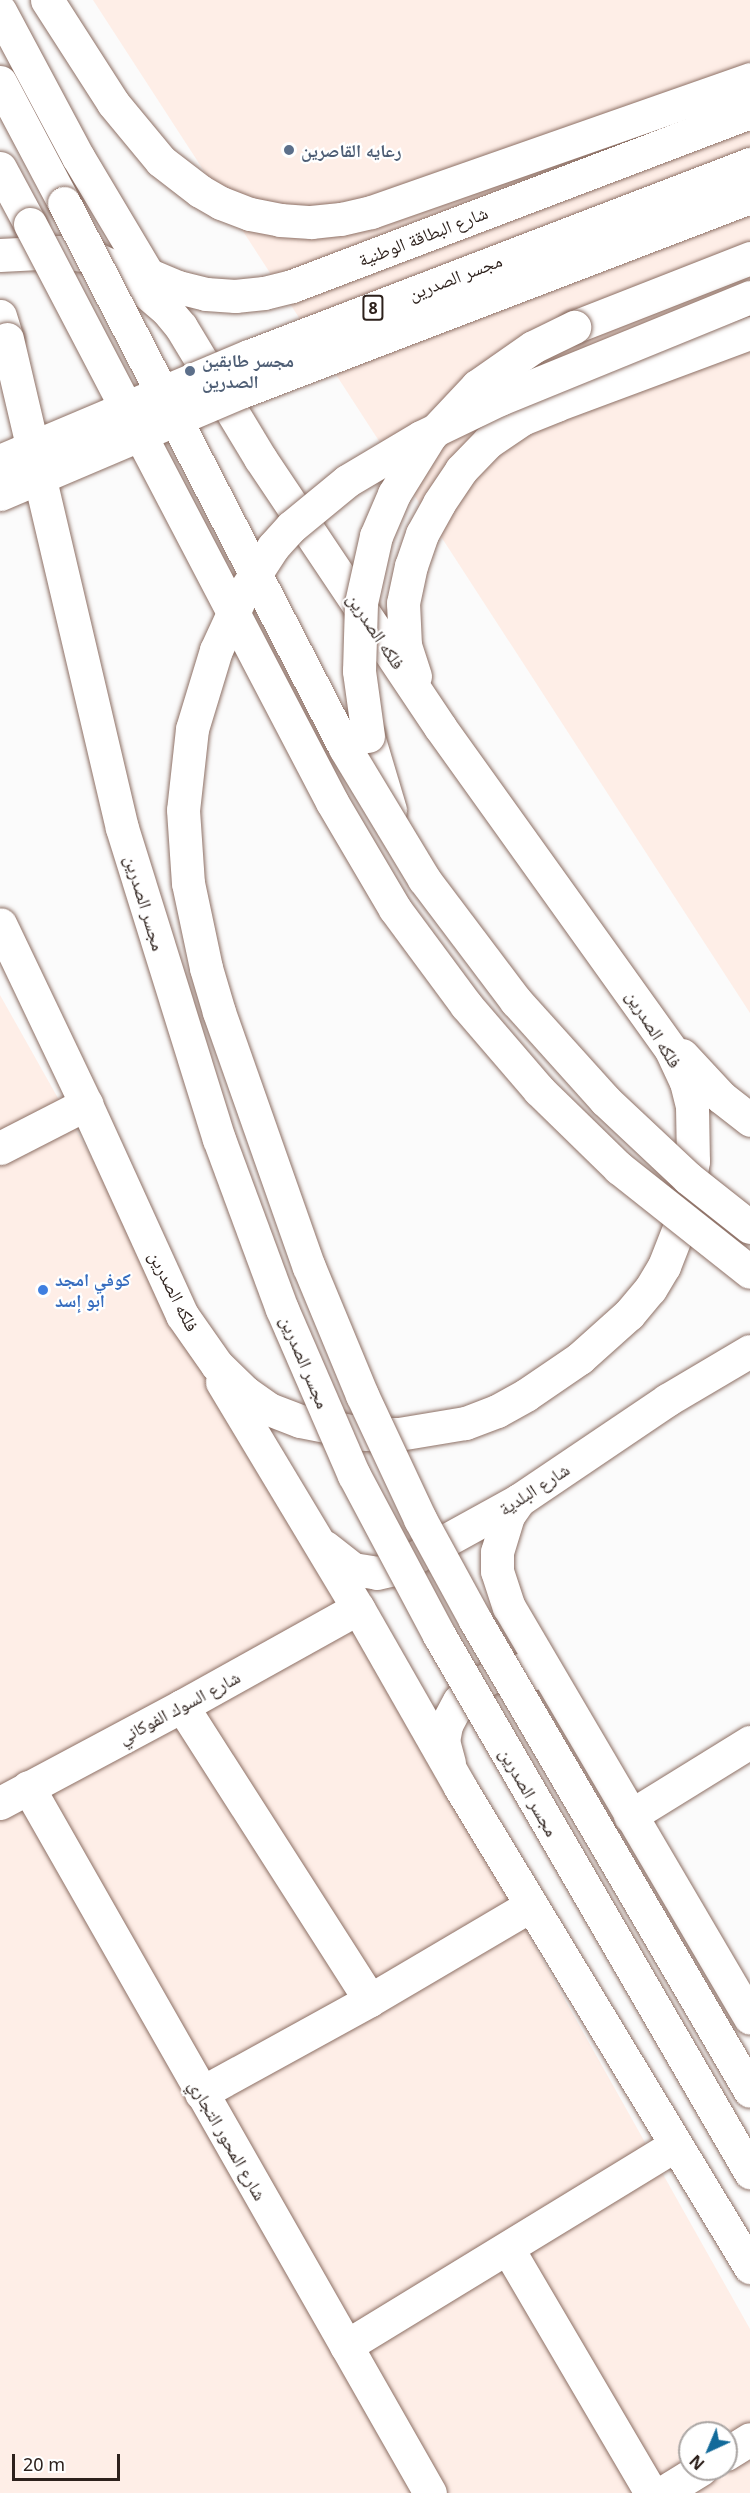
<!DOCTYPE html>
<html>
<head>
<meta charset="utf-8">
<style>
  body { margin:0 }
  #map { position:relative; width:750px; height:2493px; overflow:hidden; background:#fbfbfb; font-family:"Noto Sans","Noto Naskh Arabic",sans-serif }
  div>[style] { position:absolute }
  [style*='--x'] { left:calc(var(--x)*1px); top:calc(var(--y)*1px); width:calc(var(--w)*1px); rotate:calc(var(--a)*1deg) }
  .built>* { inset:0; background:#feeee7 }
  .roads { filter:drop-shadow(0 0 2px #8d7065) drop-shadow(0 0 2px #8d7065) }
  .minor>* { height:33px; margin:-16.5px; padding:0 16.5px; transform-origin:16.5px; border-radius:16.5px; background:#fff }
  .major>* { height:33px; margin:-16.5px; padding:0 16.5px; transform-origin:16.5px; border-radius:16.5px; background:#fff }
  .highway>* { height:33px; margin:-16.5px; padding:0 16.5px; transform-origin:16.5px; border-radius:16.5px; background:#fff }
  .bridges { filter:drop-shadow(0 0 2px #8d7065) drop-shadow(0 0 2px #8d7065) }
  .major-bridge>* { height:33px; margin:-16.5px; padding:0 16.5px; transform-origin:16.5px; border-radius:16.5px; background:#fff }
  .highway-bridge>* { height:33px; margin:-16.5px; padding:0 16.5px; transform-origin:16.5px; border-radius:16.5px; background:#fff }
  .dots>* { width:16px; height:16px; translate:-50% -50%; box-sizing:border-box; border:3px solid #fff; border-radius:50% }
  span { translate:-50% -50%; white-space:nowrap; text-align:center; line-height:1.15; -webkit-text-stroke:4.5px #fff; paint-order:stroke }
  .shield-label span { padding:2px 4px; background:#fff; border:2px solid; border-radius:4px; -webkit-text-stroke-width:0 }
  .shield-label { font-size:16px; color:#2d211c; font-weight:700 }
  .service-label { font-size:18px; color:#4e5e75; font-weight:700 }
  .left { translate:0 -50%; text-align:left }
  .street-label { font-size:18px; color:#2d211c }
  .shop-label { font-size:18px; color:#366cbe; font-weight:700 }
  .north { position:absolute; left:678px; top:2421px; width:60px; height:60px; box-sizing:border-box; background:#fff; border:2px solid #aba6a4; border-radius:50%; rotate:224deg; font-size:16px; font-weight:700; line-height:24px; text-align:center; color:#2d211c }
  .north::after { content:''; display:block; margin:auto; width:21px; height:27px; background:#126a9a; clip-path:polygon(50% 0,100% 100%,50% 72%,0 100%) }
  .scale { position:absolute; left:12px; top:2454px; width:108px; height:27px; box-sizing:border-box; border:3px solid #2d211c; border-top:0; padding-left:8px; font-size:18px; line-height:21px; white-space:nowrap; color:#2d211c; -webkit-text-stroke:4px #fff; paint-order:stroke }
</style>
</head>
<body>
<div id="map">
  <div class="built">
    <i style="clip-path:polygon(93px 0,750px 0,750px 1013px)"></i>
    <i style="clip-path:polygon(evenodd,0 995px,750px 2329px,750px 2493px,0 2493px,0 995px,690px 2433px,726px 2433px,726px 2469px,690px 2469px,690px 2433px)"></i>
  </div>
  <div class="roads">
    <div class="minor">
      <i style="--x:0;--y:1148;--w:97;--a:-27.1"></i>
      <i style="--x:182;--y:1706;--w:349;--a:57.4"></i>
      <i style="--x:28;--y:1787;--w:812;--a:60.34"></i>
      <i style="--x:0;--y:1803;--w:206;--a:-28.1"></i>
      <i style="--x:182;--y:1706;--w:201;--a:-29.1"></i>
      <i style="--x:630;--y:1816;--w:141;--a:-31.7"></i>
      <i style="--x:201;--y:2093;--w:193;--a:-28.8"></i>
      <i style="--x:370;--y:2000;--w:187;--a:-30.5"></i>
      <i style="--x:508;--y:2249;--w:283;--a:59.6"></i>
      <i style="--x:346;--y:2346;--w:386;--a:-31.4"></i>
      <i style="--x:726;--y:2454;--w:28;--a:-32"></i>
      <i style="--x:662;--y:2493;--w:46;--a:-31.6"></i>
    </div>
    <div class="major">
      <i style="--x:47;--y:0;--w:122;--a:57.3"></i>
      <i style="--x:113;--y:103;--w:75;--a:50.4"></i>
      <i style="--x:161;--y:161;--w:49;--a:37.6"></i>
      <i style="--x:200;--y:191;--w:24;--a:30"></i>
      <i style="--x:221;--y:203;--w:31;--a:21"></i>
      <i style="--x:250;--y:214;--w:31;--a:11"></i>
      <i style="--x:280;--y:220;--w:31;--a:4"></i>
      <i style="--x:311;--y:222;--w:30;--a:-6"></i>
      <i style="--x:341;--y:219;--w:31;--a:-13"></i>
      <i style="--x:371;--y:212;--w:402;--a:-19.3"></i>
      <i style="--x:0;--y:11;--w:166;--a:61.9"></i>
      <i style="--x:78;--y:157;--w:150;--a:59.2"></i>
      <i style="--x:0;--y:82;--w:137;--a:62.1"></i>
      <i style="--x:0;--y:168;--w:64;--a:61.8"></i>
      <i style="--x:0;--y:255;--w:58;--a:-3"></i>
      <i style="--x:58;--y:252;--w:32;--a:7"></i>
      <i style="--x:90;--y:256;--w:33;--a:25"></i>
      <i style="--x:120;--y:270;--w:60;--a:40.3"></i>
      <i style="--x:166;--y:309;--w:23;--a:50"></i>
      <i style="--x:181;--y:327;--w:153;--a:58.9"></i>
      <i style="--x:260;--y:458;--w:324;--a:56.2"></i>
      <i style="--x:440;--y:727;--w:397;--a:54.4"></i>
      <i style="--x:671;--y:1050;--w:35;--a:65"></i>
      <i style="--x:686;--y:1082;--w:25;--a:76"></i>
      <i style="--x:692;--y:1106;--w:55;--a:89"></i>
      <i style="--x:693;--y:1161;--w:55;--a:99.5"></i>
      <i style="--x:684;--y:1215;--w:55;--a:111.4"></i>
      <i style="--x:664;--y:1266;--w:27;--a:121"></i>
      <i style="--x:650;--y:1289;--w:33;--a:130"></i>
      <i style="--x:629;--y:1314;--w:66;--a:138.1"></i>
      <i style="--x:580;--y:1358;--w:65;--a:145.6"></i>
      <i style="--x:526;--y:1395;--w:33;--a:151"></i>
      <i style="--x:497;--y:1411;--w:34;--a:159"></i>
      <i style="--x:465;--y:1423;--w:67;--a:170.5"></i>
      <i style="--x:399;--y:1434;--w:33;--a:180"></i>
      <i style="--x:366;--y:1434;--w:67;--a:-168.9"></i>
      <i style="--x:300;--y:1421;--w:33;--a:-159"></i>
      <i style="--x:269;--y:1409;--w:29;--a:-145"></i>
      <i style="--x:245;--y:1392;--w:39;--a:-136"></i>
      <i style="--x:217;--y:1365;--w:61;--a:-125"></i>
      <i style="--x:182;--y:1315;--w:232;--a:-114.5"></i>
      <i style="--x:86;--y:1104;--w:199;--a:-115.5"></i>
      <i style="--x:135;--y:269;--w:47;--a:22.7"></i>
      <i style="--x:178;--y:287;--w:29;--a:14"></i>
      <i style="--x:206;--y:294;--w:29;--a:4"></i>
      <i style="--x:235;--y:296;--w:29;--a:-6"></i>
      <i style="--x:264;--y:293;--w:29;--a:-14"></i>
      <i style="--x:292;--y:286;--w:490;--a:-20.8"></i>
      <i style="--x:0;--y:316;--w:24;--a:73"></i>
      <i style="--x:415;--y:676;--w:33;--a:-108"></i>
      <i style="--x:405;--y:645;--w:42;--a:-92.7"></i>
      <i style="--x:403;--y:603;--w:38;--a:-78"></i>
      <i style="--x:411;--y:566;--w:34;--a:-71"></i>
      <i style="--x:422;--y:534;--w:35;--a:-61"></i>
      <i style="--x:439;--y:503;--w:40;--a:-56"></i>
      <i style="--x:461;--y:470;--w:39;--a:-46"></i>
      <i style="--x:488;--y:442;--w:41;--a:-34.1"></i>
      <i style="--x:522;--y:419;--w:37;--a:-22"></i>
      <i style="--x:556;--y:405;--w:207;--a:-20.4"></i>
      <i style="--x:682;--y:1055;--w:57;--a:47.1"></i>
      <i style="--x:721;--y:1097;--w:37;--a:38"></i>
      <i style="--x:222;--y:1382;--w:264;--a:59"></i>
      <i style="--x:358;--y:1608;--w:206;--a:60.3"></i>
      <i style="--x:460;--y:1787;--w:561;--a:58.86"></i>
      <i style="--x:519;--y:1500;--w:19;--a:125"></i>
      <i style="--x:508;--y:1516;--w:38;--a:107"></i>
      <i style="--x:497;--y:1552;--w:19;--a:90"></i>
      <i style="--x:497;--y:1571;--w:38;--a:72"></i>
      <i style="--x:509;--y:1607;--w:476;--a:59.6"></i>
      <i style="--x:325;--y:1547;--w:36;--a:38"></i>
      <i style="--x:353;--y:1569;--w:24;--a:9"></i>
      <i style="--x:377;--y:1573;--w:17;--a:-13"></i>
      <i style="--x:394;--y:1569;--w:143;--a:-28.9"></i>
      <i style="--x:519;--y:1500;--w:179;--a:-34"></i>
      <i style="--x:667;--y:1400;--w:96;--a:-30.6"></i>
      <i style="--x:449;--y:1763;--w:23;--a:-105"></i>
      <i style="--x:443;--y:1741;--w:16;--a:-79"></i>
      <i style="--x:446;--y:1725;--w:27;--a:-62"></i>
      <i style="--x:459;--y:1701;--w:15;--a:-48"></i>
      <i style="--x:469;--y:1690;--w:27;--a:-31"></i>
      <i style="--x:492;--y:1676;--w:29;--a:-12"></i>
      <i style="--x:520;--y:1670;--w:12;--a:20"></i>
    </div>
    <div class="highway">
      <i style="--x:574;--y:327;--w:189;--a:-21.4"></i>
      <i style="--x:368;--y:736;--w:77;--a:73.4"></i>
    </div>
  </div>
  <div class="bridges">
    <div class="major-bridge">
      <i style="--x:64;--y:203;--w:613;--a:62.72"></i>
      <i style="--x:345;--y:748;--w:153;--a:58.9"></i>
      <i style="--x:424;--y:879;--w:153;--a:53"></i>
      <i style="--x:516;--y:1001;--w:133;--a:48"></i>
      <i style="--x:605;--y:1100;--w:114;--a:43.2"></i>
      <i style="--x:688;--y:1178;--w:79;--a:38.3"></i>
      <i style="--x:30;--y:224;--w:652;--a:62.41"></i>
      <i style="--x:332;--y:802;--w:124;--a:59.5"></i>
      <i style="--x:395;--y:909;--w:119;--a:53.5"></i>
      <i style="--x:466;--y:1005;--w:112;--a:49.3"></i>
      <i style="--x:539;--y:1090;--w:112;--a:44.3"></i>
      <i style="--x:619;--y:1168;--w:167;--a:38.4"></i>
      <i style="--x:750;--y:297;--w:270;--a:157.8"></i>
      <i style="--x:500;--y:399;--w:88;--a:154.3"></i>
      <i style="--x:421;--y:437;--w:86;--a:149.3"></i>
      <i style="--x:347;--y:481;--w:72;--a:140.6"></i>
      <i style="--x:291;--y:527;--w:27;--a:132"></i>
      <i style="--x:273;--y:547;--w:59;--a:123.1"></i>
      <i style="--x:241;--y:596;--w:60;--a:114.8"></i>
      <i style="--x:216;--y:650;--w:83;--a:106.9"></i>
      <i style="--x:192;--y:729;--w:81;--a:96.3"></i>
      <i style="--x:183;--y:810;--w:73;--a:86.1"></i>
      <i style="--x:188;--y:883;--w:87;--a:78"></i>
      <i style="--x:206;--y:968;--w:46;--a:73.5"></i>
      <i style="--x:219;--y:1012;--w:270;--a:70.6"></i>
      <i style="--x:309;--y:1267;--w:139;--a:67.5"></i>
      <i style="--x:362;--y:1395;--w:137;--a:64.9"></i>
      <i style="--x:420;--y:1519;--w:115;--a:61.4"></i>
      <i style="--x:475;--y:1620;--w:545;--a:59.72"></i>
      <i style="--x:7;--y:339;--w:502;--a:76.77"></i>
      <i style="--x:122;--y:828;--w:326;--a:72.7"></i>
      <i style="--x:219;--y:1139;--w:181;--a:69.7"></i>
      <i style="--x:282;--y:1309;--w:181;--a:66.6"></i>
      <i style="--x:354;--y:1475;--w:181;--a:62"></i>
      <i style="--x:439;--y:1635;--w:621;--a:59.92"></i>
    </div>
    <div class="highway-bridge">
      <i style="--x:0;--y:461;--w:270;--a:-22.9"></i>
      <i style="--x:249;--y:356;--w:537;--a:-20.97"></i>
      <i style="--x:0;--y:494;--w:264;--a:-23"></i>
      <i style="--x:243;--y:391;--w:543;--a:-20.94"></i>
      <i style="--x:368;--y:736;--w:66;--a:-97.9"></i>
      <i style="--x:359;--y:671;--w:68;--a:-88.3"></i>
      <i style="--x:361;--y:603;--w:69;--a:-77.4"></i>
      <i style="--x:376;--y:536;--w:46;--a:-66.8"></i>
      <i style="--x:394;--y:494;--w:68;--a:-58.2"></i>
      <i style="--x:430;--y:436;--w:69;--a:-46.8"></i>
      <i style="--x:477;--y:386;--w:68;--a:-34.9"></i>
      <i style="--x:533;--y:347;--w:46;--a:-26"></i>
    </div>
  </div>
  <div class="dots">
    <i style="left:289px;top:150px;background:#5c6f8a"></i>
    <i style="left:190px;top:371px;background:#5c6f8a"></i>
    <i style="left:43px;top:1290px;background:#3f7fe0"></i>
  </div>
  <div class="shield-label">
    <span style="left:373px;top:308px">8</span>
  </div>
  <div class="service-label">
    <span class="left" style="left:301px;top:150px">رعايه القاصرين</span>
    <span class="left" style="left:202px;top:371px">مجسر طابقين<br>الصدرين</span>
  </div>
  <div class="street-label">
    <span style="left:423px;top:236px;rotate:-21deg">شارع البطاقة الوطنية</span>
    <span style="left:455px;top:277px;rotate:-21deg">مجسر الصدرين</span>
    <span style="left:376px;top:631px;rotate:56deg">فلكه الصدرين</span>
    <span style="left:145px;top:903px;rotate:73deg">مجسر الصدرين</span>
    <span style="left:654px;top:1029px;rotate:58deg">فلكه الصدرين</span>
    <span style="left:174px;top:1291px;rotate:63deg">فلكه الصدرين</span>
    <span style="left:305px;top:1362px;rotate:67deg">مجسر الصدرين</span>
    <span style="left:534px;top:1489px;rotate:-33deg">شارع البلدية</span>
    <span style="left:179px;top:1707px;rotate:-28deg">شارع السوك الفوكاني</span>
    <span style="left:529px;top:1792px;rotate:60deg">مجسر الصدرين</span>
    <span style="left:228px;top:2140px;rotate:60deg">شارع المحور التجاري</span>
  </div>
  <div class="shop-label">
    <span class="left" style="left:55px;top:1290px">كوفي امجد<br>ابو إسد</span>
  </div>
  <div class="north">N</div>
  <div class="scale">20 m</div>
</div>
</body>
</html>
